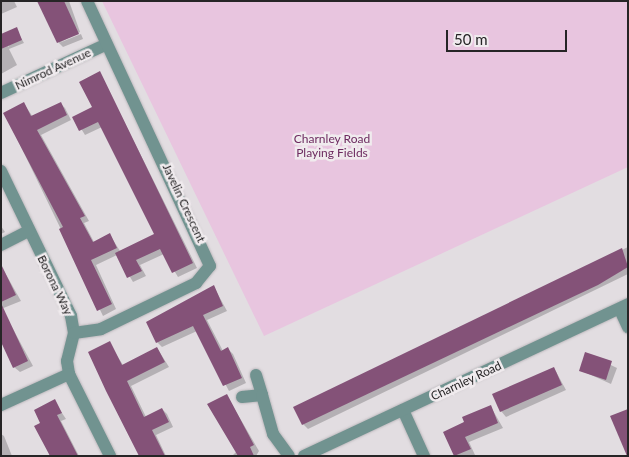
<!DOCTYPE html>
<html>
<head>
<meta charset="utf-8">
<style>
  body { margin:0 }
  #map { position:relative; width:629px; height:457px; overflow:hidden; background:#e2dde1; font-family:Lato,sans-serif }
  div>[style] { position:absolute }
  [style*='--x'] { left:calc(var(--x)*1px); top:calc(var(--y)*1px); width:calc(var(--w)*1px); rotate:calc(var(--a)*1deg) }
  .green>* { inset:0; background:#e8c5df }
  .shadow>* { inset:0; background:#0003 }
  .building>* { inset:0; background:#845278 }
  .roads { filter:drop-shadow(0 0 1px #bcb8bc) drop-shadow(0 0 1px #bcb8bc) }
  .minor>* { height:12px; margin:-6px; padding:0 6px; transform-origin:6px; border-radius:6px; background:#719390 }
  span { translate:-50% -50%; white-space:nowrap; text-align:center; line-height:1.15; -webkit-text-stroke:5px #f0ebee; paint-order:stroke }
  .street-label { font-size:12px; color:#262526 }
  .park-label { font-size:12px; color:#6d2b60 }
  .frame { position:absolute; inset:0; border:2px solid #262526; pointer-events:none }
  .scale { position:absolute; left:446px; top:30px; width:121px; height:22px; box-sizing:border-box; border:2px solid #262526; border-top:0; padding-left:6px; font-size:15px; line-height:18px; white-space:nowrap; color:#262526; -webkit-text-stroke:4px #f0ebee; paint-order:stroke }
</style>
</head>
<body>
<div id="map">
  <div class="green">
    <i style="clip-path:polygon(102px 1px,628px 1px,628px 167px,264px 336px)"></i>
  </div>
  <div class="shadow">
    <i style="clip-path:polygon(1px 1px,14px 1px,17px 7px,1px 14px)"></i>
    <i style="clip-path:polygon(40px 1px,69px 1px,80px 32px,59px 43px)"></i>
    <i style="clip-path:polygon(16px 29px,24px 43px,9px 49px,17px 65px,1px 74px,1px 41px,9px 47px,4px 34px)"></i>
    <i style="clip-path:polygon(81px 34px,83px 39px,63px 47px,59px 43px)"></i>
    <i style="clip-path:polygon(100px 73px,197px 268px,178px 277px,164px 254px,140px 265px,146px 276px,133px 282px,117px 255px,96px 265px,116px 309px,103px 316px,5px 114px,24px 104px,33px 117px,60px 103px,65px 108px,71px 120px,41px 135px,89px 221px,84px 223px,94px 242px,110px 235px,120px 251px,155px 235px,102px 127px,85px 135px,74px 117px,94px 108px)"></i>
    <i style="clip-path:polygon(1px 226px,5px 232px,1px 234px)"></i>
    <i style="clip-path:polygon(628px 247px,628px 274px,308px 429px,303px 424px,295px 408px)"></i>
    <i style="clip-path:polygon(4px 271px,21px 301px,1px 309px,1px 272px)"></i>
    <i style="clip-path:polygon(214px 287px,227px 311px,207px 320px,223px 351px,228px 349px,233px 354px,246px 383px,229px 391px,197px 331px,162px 347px,157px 342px)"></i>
    <i style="clip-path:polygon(7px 318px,33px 366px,20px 372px,14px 367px)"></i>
    <i style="clip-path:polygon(109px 343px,123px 365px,157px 348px,169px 367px,131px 386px,146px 417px,162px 409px,167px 414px,173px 427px,156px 435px,166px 456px,140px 456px)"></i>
    <i style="clip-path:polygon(586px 353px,617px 368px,611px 384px,580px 370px)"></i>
    <i style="clip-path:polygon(554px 368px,566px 390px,506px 417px,501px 411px)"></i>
    <i style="clip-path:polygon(227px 396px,259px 451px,256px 456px,232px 456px,237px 451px)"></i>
    <i style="clip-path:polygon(54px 401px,66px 419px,61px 421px,79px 456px,53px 456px,42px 424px)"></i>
    <i style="clip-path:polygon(491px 407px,503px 428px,469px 442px,475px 455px,455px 456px,445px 433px)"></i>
    <i style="clip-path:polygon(1px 434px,4px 436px,12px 456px,1px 456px)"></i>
  </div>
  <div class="building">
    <i style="clip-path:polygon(37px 1px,64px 1px,79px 34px,57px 43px)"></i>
    <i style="clip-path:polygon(17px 27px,22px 40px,1px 49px,1px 34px)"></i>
    <i style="clip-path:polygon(100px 71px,193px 263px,172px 273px,160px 249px,136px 260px,142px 271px,127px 278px,115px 253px,154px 234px,98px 122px,79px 131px,72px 117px,92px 107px,79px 82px)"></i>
    <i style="clip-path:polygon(24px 102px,31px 116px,61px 102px,67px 115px,37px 130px,85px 216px,80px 218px,93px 242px,110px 233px,117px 248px,91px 260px,112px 304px,97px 311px,59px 229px,63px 227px,3px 113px)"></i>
    <i style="clip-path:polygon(622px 248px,628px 267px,598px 285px,302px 425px,293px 407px)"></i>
    <i style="clip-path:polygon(1px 264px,16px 295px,1px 302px)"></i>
    <i style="clip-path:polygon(214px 285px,223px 306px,203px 315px,221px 351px,228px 347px,242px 378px,223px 386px,193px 326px,156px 343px,146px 322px)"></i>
    <i style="clip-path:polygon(1px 303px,28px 361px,13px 368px,1px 342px)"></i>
    <i style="clip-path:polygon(110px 341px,122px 365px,157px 347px,165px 362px,127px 381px,144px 417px,162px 408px,169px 422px,152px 430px,165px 456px,139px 456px,106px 391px,88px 352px)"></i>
    <i style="clip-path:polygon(585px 352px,612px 361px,606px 380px,579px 371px)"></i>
    <i style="clip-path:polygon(554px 367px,562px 385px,500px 412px,492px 394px)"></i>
    <i style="clip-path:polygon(227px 394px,254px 445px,250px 447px,254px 456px,238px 456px,207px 404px)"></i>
    <i style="clip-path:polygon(55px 399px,62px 413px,57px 415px,78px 456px,50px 456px,34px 426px,40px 423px,34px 410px)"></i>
    <i style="clip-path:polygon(491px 405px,498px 423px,465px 437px,471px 449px,454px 456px,443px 432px,464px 422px,462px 417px)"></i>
    <i style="clip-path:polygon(628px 409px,628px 456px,627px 456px,610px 416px)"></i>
  </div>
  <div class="roads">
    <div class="minor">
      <i style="--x:1;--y:93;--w:115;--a:-24.8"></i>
      <i style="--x:1;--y:171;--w:161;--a:64.2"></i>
      <i style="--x:71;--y:316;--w:17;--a:80"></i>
      <i style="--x:74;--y:333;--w:29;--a:104"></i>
      <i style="--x:67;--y:361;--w:13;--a:81"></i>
      <i style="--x:69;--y:374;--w:92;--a:63.4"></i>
      <i style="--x:1;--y:245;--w:31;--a:-27"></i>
      <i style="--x:620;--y:310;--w:19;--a:65"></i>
      <i style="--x:74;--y:333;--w:27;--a:-8"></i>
      <i style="--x:101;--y:329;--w:106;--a:-25.8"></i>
      <i style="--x:196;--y:283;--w:22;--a:-51"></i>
      <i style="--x:210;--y:266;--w:292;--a:-114.9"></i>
      <i style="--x:256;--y:375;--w:21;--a:73"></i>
      <i style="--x:242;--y:397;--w:20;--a:-6"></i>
      <i style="--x:262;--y:395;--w:41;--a:74.2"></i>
      <i style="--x:273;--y:434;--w:27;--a:54"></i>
      <i style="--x:1;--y:405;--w:75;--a:-24.5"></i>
      <i style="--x:403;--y:410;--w:51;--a:65.5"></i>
      <i style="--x:304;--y:456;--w:358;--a:-25.1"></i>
    </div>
  </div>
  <div class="street-label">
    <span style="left:53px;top:69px;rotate:-25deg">Nimrod Avenue</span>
    <span style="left:184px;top:203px;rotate:65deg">Javelin Crescent</span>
    <span style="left:55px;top:285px;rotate:64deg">Borona Way</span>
    <span style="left:466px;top:381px;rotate:-25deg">Charnley Road</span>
  </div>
  <div class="park-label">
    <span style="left:332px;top:146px">Charnley Road<br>Playing Fields</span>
  </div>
  <div class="frame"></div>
  <div class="scale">50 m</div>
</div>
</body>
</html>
